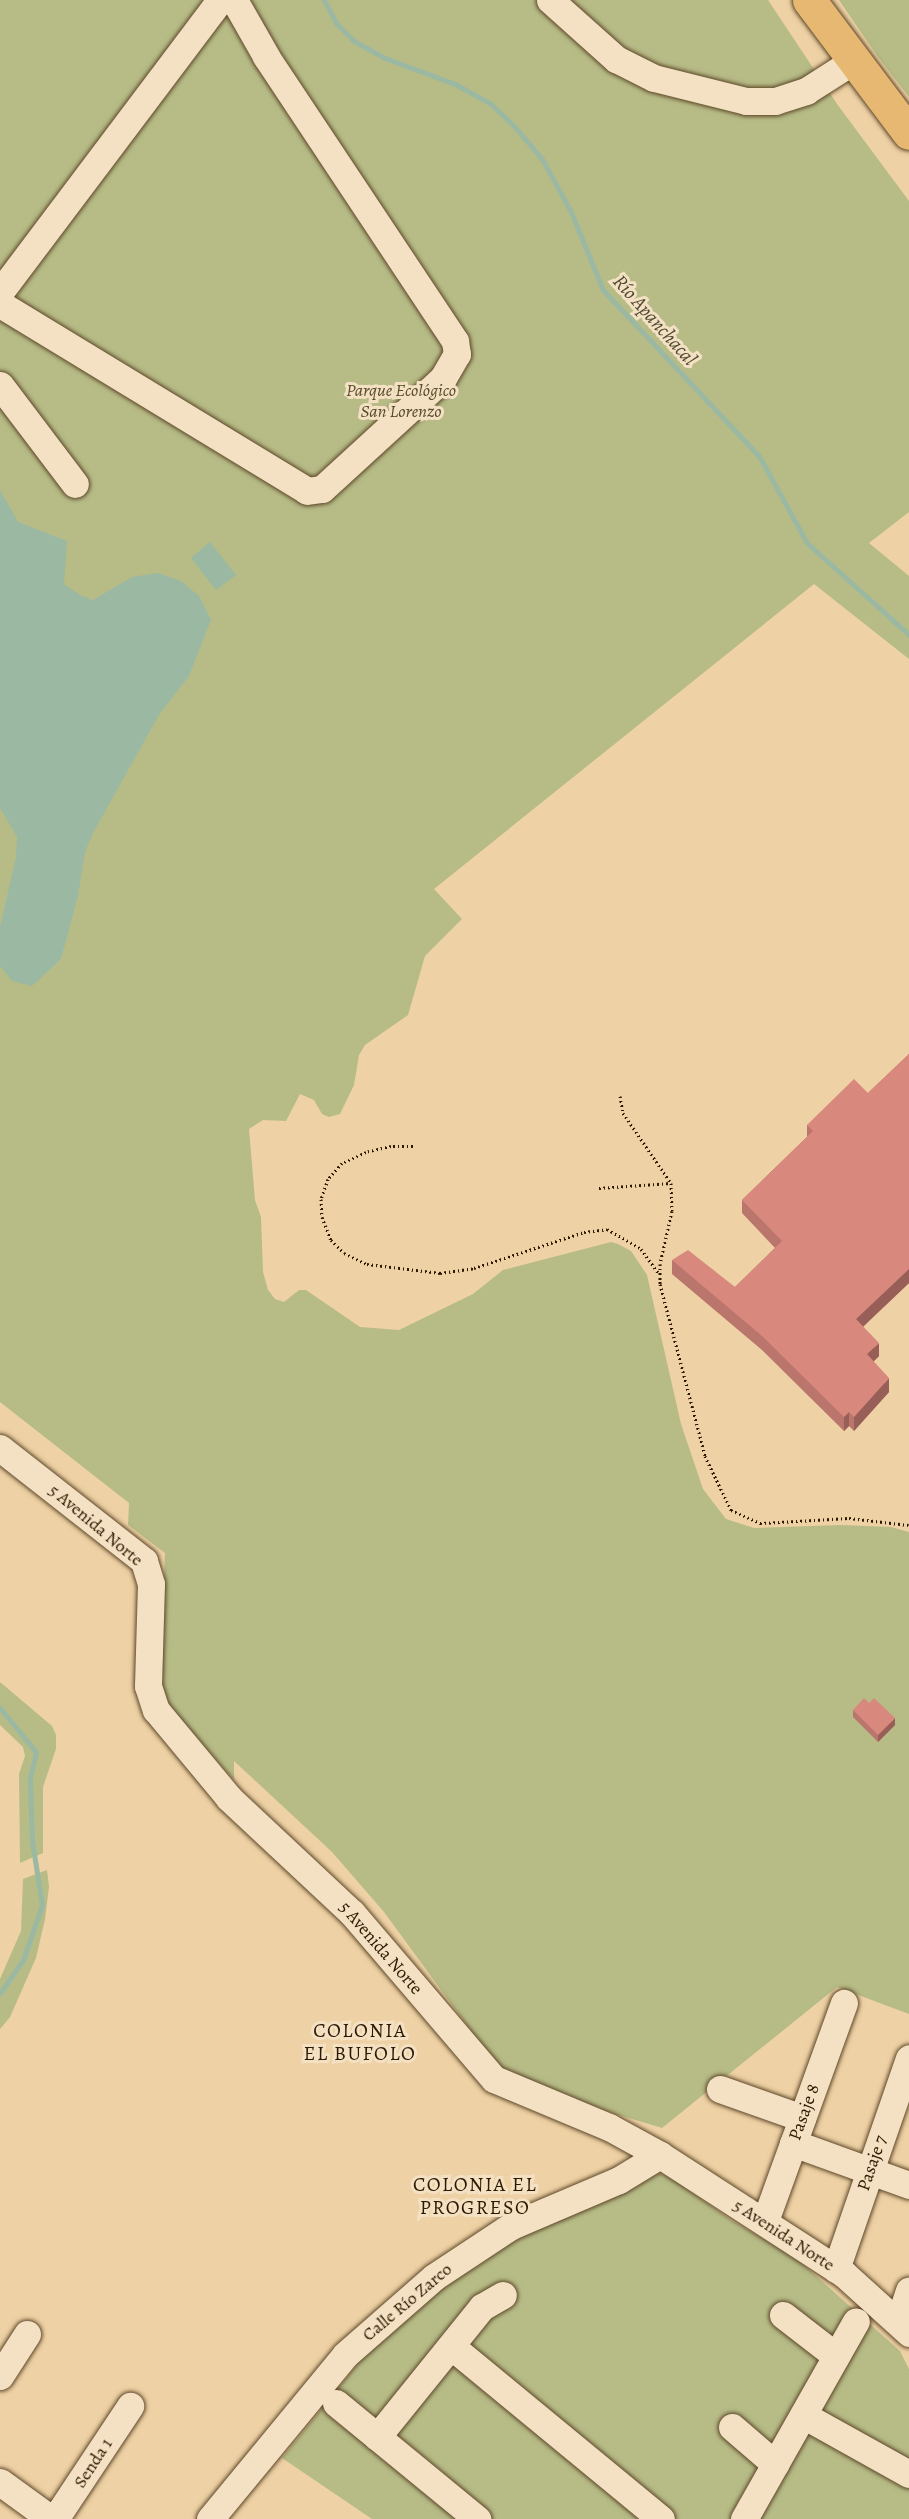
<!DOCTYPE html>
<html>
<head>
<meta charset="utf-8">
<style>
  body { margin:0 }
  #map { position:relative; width:909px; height:2519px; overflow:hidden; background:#eed1a4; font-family:Alegreya,serif }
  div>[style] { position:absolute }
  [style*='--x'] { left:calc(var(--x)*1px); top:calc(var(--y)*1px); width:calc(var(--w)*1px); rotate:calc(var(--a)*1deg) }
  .green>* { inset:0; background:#b7bc87 }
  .water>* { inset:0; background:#9bb8a2 }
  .stream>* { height:5px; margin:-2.5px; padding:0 2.5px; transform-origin:2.5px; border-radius:2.5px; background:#9bb8a2 }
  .path>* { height:3px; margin-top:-1.5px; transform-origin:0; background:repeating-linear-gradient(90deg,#2d1900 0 1.5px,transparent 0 4.5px) }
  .roads { filter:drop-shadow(0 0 2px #5d4729) drop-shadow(0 0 2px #5d4729) }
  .minor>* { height:27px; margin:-13.5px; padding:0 13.5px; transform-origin:13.5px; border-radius:13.5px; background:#f4e1c4 }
  .major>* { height:33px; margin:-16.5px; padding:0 16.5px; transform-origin:16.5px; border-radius:16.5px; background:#e7b872 }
  .wall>* { inset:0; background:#ba756c }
  .shaded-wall>* { inset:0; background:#975f58 }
  .building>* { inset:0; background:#d8887d }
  span { translate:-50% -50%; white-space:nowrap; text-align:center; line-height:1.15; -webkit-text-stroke:6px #f4e1c4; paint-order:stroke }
  .park-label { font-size:18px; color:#564a28; font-style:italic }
  .street-label { font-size:18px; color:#2d1900 }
  .water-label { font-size:20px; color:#4e4931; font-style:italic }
  .neighbourhood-label { font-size:20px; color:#2d1900; letter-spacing:1.5px }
</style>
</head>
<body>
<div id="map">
  <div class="green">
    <i style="clip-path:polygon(0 0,768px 0,837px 104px,909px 201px,909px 512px,869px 543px,909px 576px,909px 659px,814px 584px,434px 889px,462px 919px,425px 956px,408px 1015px,365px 1045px,359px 1055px,354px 1085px,340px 1114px,329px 1117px,322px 1114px,314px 1100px,300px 1094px,286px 1121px,263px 1120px,249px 1129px,255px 1200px,261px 1217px,263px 1272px,268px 1290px,275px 1299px,284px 1302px,299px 1290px,306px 1290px,360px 1327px,399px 1330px,473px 1294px,503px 1270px,611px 1242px,618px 1244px,631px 1251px,647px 1275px,681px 1424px,703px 1489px,726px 1519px,754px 1528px,841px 1525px,891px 1527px,909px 1532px,909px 2014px,837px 1987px,662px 2128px,533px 2089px,499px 2069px,384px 1912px,332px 1852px,234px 1761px,234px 1780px,175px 1714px,164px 1694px,160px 1676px,165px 1553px,128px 1525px,129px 1503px,0 1402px)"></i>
    <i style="clip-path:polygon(839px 0,909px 0,909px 97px,878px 57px)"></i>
    <i style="clip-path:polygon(0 1682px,52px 1726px,56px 1735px,56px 1749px,43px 1787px,43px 1853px,20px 1863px,19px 1774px,25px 1756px,23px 1747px,0 1725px)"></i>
    <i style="clip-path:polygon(47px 1870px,49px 1887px,45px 1919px,36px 1958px,10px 2017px,0 2029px,0 1979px,21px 1931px,23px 1879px)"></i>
    <i style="clip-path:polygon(654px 2172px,670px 2177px,731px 2220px,796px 2258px,900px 2351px,909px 2369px,909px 2519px,372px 2519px,282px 2458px,374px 2344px,463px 2270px,583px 2203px)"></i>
  </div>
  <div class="water">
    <i style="clip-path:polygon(0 490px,18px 522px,67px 541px,64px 584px,80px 595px,93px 600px,132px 577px,158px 573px,181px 581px,199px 596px,211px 620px,189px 676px,159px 715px,93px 833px,85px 852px,78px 896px,61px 959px,32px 986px,12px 981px,0 966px,0 927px,16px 857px,17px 837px,0 808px)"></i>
    <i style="clip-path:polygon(210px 542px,236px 575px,216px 590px,191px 558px)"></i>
  </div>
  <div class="stream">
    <i style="--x:324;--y:0;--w:26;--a:62"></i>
    <i style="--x:336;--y:23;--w:25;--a:45"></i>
    <i style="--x:354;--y:41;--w:35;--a:29"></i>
    <i style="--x:385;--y:58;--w:75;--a:20.4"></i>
    <i style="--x:455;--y:84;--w:41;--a:29.1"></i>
    <i style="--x:491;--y:104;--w:32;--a:44"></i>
    <i style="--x:514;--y:126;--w:43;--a:49.7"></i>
    <i style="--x:542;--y:159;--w:60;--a:61.3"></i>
    <i style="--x:571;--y:212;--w:84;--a:67.7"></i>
    <i style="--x:603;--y:290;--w:228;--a:46.8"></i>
    <i style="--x:759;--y:456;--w:99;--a:61.1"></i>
    <i style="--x:807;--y:543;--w:137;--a:42"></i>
    <i style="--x:0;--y:1708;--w:57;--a:50.7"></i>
    <i style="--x:36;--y:1752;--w:28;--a:103"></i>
    <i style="--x:30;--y:1779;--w:62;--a:88.2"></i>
    <i style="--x:32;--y:1841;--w:65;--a:81.1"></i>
    <i style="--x:42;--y:1905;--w:58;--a:109.1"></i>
    <i style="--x:23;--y:1960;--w:40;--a:124.9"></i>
  </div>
  <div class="path">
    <i style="--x:620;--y:1096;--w:17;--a:80"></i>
    <i style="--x:623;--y:1113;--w:85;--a:55.6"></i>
    <i style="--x:671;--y:1183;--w:28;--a:88"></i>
    <i style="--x:672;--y:1211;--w:54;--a:102.8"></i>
    <i style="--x:660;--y:1264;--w:20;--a:90"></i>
    <i style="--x:660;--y:1284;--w:178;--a:75.3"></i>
    <i style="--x:705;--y:1456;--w:60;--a:64.3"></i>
    <i style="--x:731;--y:1510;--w:32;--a:24"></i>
    <i style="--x:760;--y:1523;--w:89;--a:-3.2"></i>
    <i style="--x:849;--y:1518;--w:60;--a:6.7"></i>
    <i style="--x:413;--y:1146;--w:22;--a:180"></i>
    <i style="--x:391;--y:1146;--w:26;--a:167"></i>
    <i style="--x:366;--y:1152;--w:26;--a:155"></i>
    <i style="--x:342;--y:1163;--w:21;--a:131"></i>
    <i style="--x:328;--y:1179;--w:21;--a:109"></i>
    <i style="--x:321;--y:1199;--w:18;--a:87"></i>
    <i style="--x:322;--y:1217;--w:25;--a:69"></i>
    <i style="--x:331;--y:1240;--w:18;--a:45"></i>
    <i style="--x:344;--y:1253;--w:25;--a:26"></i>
    <i style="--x:367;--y:1264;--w:74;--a:7"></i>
    <i style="--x:440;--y:1273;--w:34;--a:-8"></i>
    <i style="--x:474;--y:1268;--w:116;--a:-18.1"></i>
    <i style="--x:584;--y:1232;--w:23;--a:-7"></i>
    <i style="--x:607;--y:1229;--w:39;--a:30"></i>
    <i style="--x:641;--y:1249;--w:29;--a:54"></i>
    <i style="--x:599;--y:1188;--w:72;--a:-4"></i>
  </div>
  <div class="roads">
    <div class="minor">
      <i style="--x:550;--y:0;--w:89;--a:41.8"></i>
      <i style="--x:616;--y:59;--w:42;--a:26.6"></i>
      <i style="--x:654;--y:78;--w:95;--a:14"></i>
      <i style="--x:746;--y:101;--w:29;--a:0"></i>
      <i style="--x:775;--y:101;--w:33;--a:-18"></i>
      <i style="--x:806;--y:91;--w:56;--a:-32.6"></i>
      <i style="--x:0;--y:292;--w:366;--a:-53"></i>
      <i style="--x:0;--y:304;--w:359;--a:31.3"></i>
      <i style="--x:307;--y:491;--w:15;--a:-8"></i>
      <i style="--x:322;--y:489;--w:164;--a:-42.5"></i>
      <i style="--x:443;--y:378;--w:28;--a:-60"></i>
      <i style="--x:457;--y:354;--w:13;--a:-99"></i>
      <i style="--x:455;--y:341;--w:342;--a:-123.6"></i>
      <i style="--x:266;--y:56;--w:64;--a:-119.7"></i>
      <i style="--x:0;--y:385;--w:124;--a:52.9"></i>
      <i style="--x:0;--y:1448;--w:183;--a:38.1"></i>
      <i style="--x:144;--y:1561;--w:24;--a:73"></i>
      <i style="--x:151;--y:1584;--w:102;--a:91.7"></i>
      <i style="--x:148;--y:1686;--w:25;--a:72"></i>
      <i style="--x:156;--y:1710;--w:114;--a:50.3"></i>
      <i style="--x:229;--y:1798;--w:168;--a:43.1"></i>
      <i style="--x:352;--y:1913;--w:218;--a:49.5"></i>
      <i style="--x:494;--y:2079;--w:125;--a:22.7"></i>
      <i style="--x:609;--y:2127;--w:58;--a:28.8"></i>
      <i style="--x:660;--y:2155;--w:219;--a:32.9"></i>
      <i style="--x:844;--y:2274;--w:88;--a:42.2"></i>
      <i style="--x:720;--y:2089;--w:87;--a:19.5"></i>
      <i style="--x:793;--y:2143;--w:123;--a:19.9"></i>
      <i style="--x:765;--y:2221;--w:232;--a:-70.1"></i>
      <i style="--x:836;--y:2269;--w:223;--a:-70.9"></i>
      <i style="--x:783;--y:2315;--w:67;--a:37.7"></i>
      <i style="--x:899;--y:2321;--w:32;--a:-72"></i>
      <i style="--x:451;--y:2346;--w:272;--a:39.5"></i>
      <i style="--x:0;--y:2376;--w:50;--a:-57.3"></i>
      <i style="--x:336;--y:2403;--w:183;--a:39.4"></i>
      <i style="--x:803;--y:2415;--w:121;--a:29.1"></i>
      <i style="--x:732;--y:2427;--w:57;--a:40.7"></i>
      <i style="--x:377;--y:2437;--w:167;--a:-51.1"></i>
      <i style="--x:482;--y:2307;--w:24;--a:-30"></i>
      <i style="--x:0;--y:2482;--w:63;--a:36"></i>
      <i style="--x:55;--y:2519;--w:136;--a:-56.4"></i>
      <i style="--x:210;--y:2519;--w:212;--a:-50.5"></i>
      <i style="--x:345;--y:2355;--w:118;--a:-41.2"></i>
      <i style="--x:434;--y:2277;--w:92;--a:-33.5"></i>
      <i style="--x:511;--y:2226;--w:117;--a:-23.1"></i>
      <i style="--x:619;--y:2180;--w:48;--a:-31.4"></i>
      <i style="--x:744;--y:2519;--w:227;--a:-60.5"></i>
    </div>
    <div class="major">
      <i style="--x:809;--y:0;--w:166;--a:53.1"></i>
    </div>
  </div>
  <div class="wall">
    <i style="clip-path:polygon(909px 1054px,909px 1283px,863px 1327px,879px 1356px,873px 1362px,889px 1392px,854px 1431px,849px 1426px,844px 1431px,762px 1350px,672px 1274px,672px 1260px,735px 1287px,775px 1248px,742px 1213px,742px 1200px,807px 1137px,807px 1125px,868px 1093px)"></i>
    <i style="clip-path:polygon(853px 1710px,895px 1725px,878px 1742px,853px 1717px)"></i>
  </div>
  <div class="shaded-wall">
    <i style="clip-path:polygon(909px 1269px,909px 1283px,856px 1333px,856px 1319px)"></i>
    <i style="clip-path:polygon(879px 1343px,879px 1356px,867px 1368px,867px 1354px)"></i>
    <i style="clip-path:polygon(889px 1378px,889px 1392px,854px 1431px,854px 1417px)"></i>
    <i style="clip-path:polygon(849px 1412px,849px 1426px,844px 1431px,844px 1417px)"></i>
    <i style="clip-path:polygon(895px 1718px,895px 1725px,878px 1742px,878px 1735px)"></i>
  </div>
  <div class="building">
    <i style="clip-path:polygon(909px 1054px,909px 1269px,856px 1319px,879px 1343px,867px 1354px,889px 1378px,854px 1417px,849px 1412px,844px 1417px,762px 1336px,672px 1260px,688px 1250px,735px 1287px,782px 1241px,742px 1200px,813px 1131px,807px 1125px,854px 1079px,868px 1093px)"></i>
    <i style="clip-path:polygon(864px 1698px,869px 1703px,874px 1698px,895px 1718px,878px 1735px,853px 1710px)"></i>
  </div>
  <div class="park-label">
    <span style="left:401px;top:401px">Parque Ecológico<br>San Lorenzo</span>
  </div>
  <div class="street-label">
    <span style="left:96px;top:1525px;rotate:40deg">5 Avenida Norte</span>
    <span style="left:381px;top:1948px;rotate:49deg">5 Avenida Norte</span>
    <span style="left:804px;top:2112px;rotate:-70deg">Pasaje 8</span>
    <span style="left:872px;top:2163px;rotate:-71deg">Pasaje 7</span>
    <span style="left:784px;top:2235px;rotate:33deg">5 Avenida Norte</span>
    <span style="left:407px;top:2302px;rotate:-40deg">Calle Río Zarco</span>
    <span style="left:93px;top:2463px;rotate:-57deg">Senda 1</span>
  </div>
  <div class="water-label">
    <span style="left:655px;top:320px;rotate:48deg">Río Apanchacal</span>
  </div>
  <div class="neighbourhood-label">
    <span style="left:360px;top:2042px">COLONIA<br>EL BUFOLO</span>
    <span style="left:475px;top:2196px">COLONIA EL<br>PROGRESO</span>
  </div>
</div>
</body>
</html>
